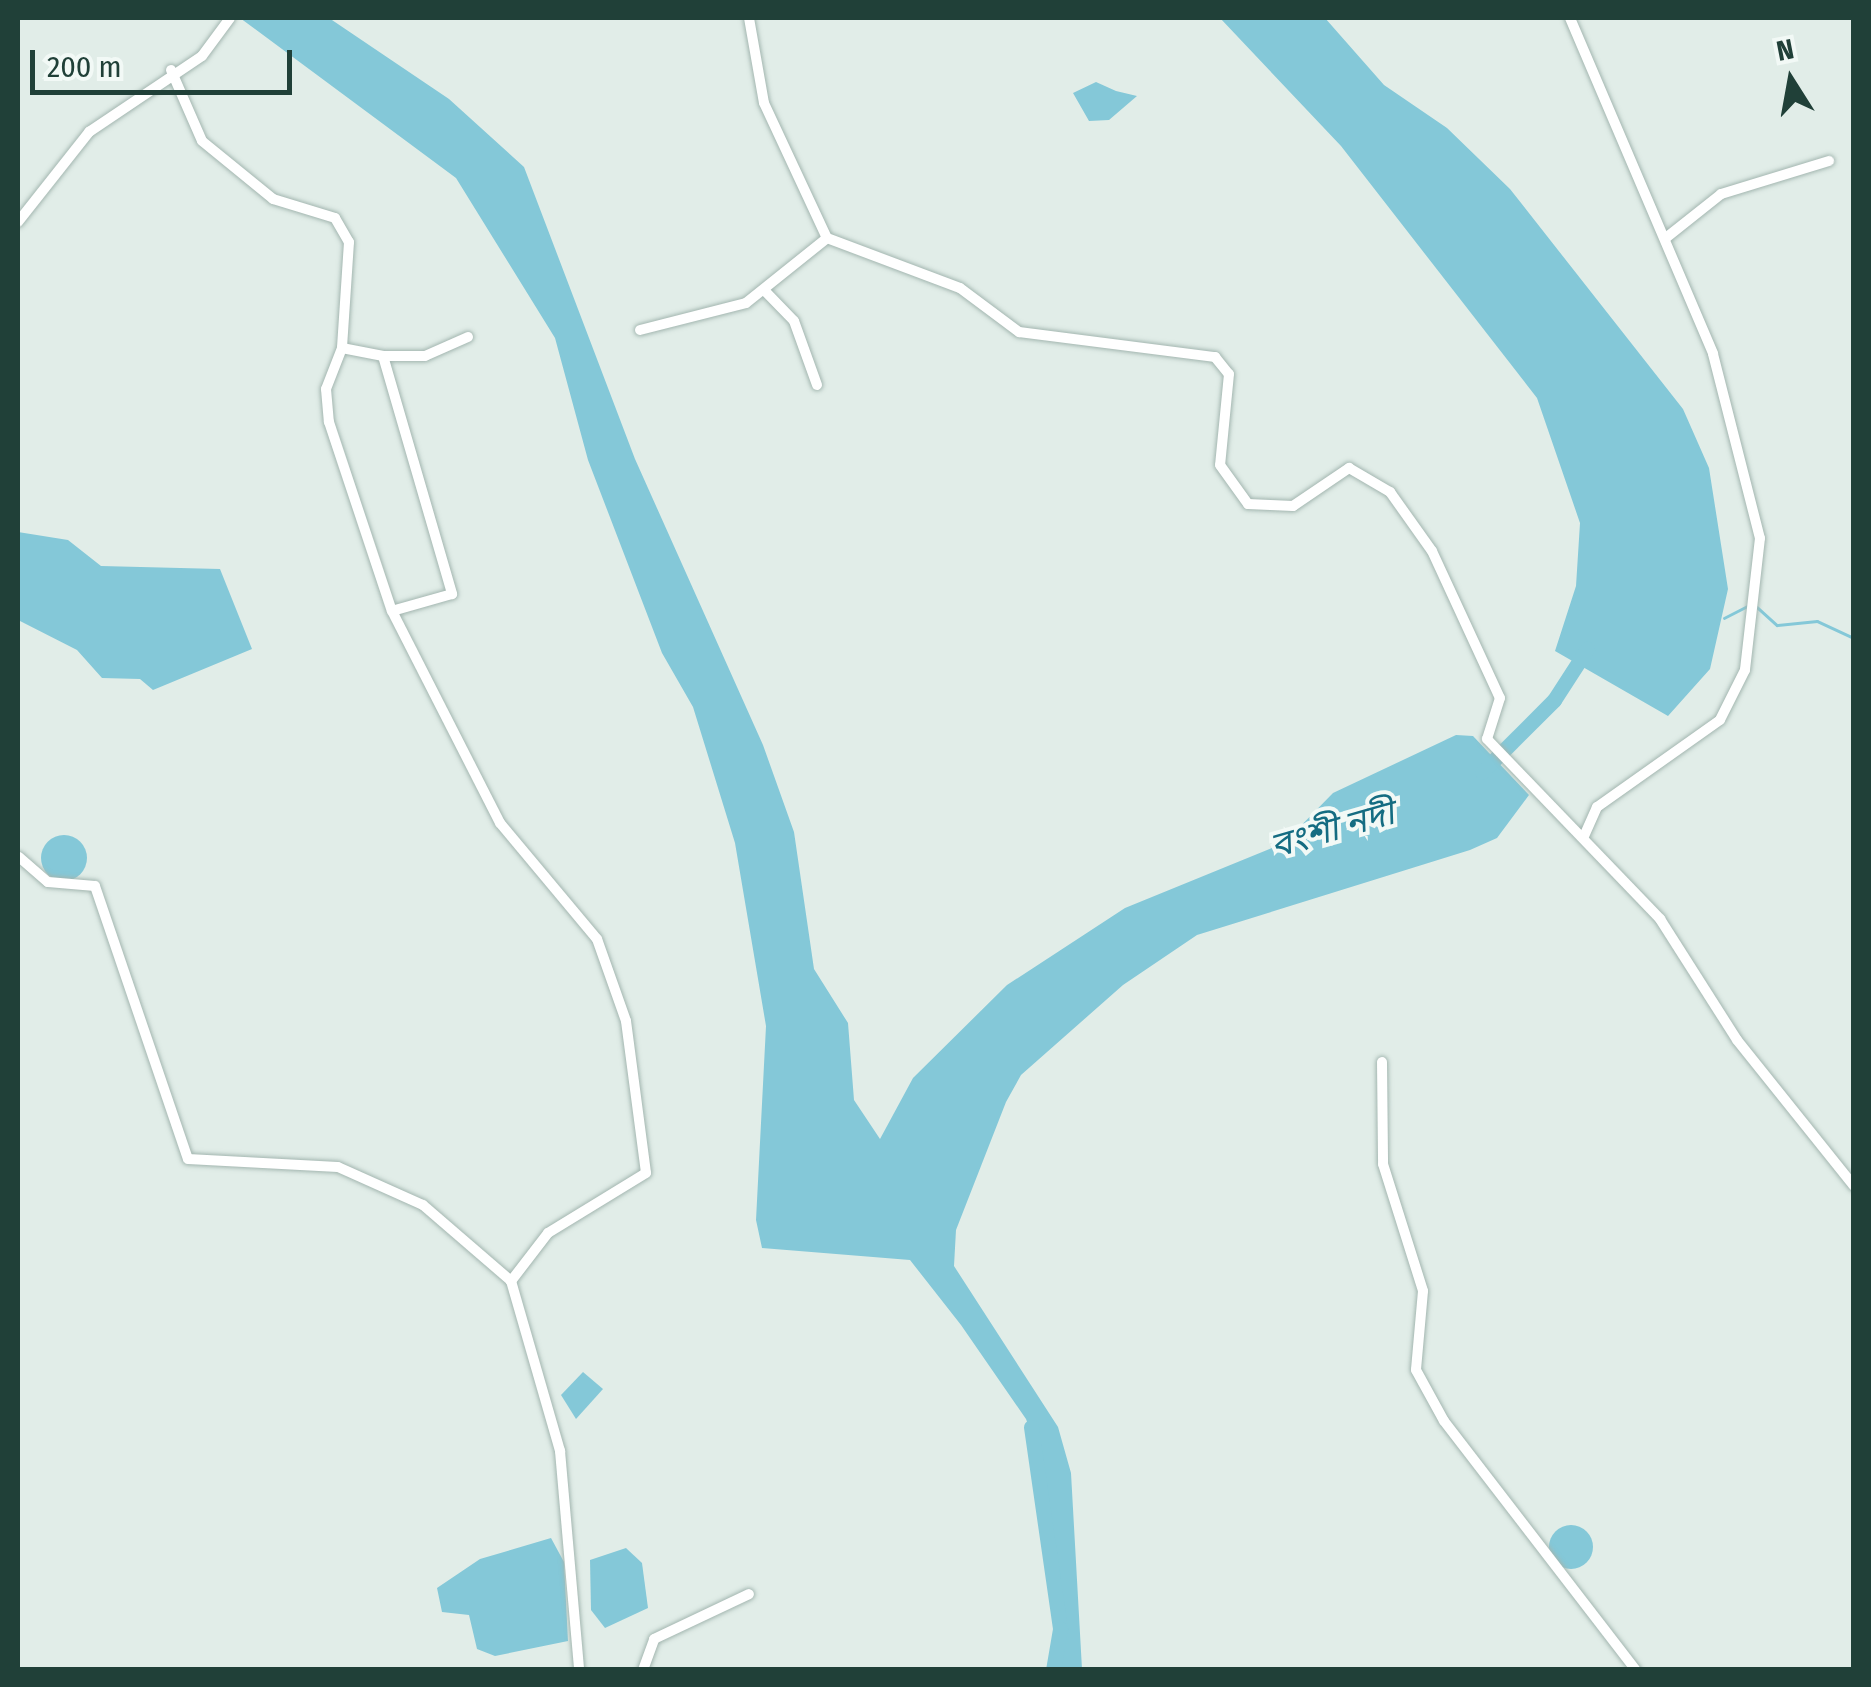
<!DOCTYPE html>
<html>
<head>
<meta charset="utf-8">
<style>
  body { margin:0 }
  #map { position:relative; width:1871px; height:1687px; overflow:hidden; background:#e1ede8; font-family:"Fira Sans Condensed","Noto Sans Bengali",sans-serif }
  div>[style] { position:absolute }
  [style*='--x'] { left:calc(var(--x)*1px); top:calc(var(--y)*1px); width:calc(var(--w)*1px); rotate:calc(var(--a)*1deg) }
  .water>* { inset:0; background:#84c8d8 }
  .round { border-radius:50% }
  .stream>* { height:2.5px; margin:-1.25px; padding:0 1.25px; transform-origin:1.25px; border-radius:1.25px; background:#84c8d8 }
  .river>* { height:15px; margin:-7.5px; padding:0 7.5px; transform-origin:7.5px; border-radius:7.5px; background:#84c8d8 }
  .roads { filter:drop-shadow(0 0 2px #a3b6b0) drop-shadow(0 0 2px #a3b6b0) }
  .minor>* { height:10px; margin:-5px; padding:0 5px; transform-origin:5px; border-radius:5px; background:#fff }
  span { translate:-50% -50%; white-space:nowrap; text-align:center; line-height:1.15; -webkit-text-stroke:8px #f2f9f6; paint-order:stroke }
  .water-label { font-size:35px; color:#146c82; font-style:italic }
  .frame { position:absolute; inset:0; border:20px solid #204038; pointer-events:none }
  .north { position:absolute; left:1741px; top:30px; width:100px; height:100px; -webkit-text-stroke:8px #f2f9f6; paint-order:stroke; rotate:349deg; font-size:28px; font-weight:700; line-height:40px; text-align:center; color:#204038 }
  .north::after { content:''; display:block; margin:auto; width:35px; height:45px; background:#204038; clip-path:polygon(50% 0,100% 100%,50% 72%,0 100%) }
  .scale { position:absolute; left:30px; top:50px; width:262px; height:45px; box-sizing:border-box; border:5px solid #204038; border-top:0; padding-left:12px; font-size:30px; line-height:35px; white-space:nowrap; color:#204038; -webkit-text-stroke:8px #f2f9f6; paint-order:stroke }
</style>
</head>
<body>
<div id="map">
  <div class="water">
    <i style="clip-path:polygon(240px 18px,329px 18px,449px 99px,524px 167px,635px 459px,763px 745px,794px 832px,814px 969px,848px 1023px,854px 1100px,880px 1139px,913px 1078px,1007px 985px,1125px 908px,1284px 843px,1333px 793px,1456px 735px,1473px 736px,1529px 795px,1497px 838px,1470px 850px,1197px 935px,1123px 985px,1021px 1075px,1006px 1102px,956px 1230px,954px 1266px,1058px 1427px,1071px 1473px,1082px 1669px,1057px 1669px,1062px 1620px,1044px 1468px,1026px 1419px,961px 1325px,910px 1260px,762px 1248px,756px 1220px,766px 1026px,735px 843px,693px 707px,662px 653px,588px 460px,555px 338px,456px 178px)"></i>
    <i style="clip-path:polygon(1220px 18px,1325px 18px,1384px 85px,1447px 128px,1510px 189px,1683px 409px,1709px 468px,1728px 589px,1710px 669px,1668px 716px,1555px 651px,1576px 586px,1580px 523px,1537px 398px,1341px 146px)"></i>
    <i style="clip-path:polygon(1096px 82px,1116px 91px,1137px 96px,1109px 120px,1089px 121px,1073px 93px)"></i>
    <i style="clip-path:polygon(18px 532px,68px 540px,101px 566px,220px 569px,252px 649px,153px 690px,140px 679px,102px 678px,77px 650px,20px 621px)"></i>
    <i class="round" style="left:41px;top:835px;width:46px;height:46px"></i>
    <i style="clip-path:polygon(583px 1372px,603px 1389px,576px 1419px,561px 1395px)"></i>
    <i class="round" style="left:1549px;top:1525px;width:44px;height:44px"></i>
    <i style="clip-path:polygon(551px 1538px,564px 1562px,568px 1641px,495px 1656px,477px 1649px,469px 1615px,442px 1612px,437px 1588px,480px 1559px)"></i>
    <i style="clip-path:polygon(626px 1548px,642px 1563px,648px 1608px,605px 1628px,591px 1610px,590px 1560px)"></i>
  </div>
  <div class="stream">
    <i style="--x:1757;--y:607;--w:27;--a:42"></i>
    <i style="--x:1777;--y:625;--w:40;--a:-5.7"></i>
    <i style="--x:1817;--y:621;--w:41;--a:24.7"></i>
    <i style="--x:1724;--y:618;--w:28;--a:-27"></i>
  </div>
  <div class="river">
    <i style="--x:1482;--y:772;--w:102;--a:-45"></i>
    <i style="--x:1554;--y:700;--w:61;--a:-57.1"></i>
    <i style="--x:1031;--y:1427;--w:204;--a:81.8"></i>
    <i style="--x:1060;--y:1629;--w:42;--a:99.7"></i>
  </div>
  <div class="roads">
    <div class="minor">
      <i style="--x:749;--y:18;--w:86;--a:80"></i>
      <i style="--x:764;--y:103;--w:149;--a:65"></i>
      <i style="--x:827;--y:238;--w:142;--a:20.6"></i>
      <i style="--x:960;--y:288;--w:74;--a:36.7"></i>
      <i style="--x:1019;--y:332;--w:198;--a:7.3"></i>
      <i style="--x:1215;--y:357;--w:22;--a:51"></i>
      <i style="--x:1229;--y:374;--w:91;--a:95.6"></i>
      <i style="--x:1220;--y:465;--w:48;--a:54.3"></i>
      <i style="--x:1248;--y:504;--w:45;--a:2.5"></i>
      <i style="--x:1293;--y:506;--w:68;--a:-34.2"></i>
      <i style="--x:1349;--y:468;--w:48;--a:30.3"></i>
      <i style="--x:1390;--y:492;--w:72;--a:54.6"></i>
      <i style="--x:1432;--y:551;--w:162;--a:65.2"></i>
      <i style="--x:1500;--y:698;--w:43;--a:107.6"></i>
      <i style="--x:1487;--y:739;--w:250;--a:46.1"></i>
      <i style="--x:1660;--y:919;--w:143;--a:57.5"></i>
      <i style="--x:1737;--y:1040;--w:187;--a:51.3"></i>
      <i style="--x:1570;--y:18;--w:365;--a:66.9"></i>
      <i style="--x:1713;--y:354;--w:190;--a:75.7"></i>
      <i style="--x:1760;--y:538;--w:133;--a:96.5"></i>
      <i style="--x:1745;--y:670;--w:56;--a:116.6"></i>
      <i style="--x:1720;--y:720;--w:151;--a:144.7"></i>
      <i style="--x:1597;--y:807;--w:32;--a:114"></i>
      <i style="--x:171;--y:70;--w:77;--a:66.4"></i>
      <i style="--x:202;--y:141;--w:92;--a:39.2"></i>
      <i style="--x:273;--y:199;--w:65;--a:17"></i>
      <i style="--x:335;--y:218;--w:28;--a:60"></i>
      <i style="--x:349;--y:242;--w:106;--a:93.8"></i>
      <i style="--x:342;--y:348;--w:42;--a:11"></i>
      <i style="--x:18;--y:222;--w:115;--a:-51.7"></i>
      <i style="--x:89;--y:132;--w:136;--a:-33.9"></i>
      <i style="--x:202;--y:56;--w:47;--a:-53.6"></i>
      <i style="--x:1667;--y:237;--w:69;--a:-38.5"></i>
      <i style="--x:1721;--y:194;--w:113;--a:-17"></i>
      <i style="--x:764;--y:290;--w:43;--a:45.9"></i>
      <i style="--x:794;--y:321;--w:68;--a:70.2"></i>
      <i style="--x:640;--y:330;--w:109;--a:-14.3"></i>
      <i style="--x:746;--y:303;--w:104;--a:-38.7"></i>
      <i style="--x:468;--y:337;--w:47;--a:156.2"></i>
      <i style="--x:425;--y:356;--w:42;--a:180"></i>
      <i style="--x:383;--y:356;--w:248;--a:73.8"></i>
      <i style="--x:452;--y:594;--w:62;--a:164.2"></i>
      <i style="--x:392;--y:611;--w:238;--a:63"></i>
      <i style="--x:500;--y:823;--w:151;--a:50.1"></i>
      <i style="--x:597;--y:939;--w:87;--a:70.5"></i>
      <i style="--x:626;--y:1021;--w:153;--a:82.5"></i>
      <i style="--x:646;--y:1173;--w:115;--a:148.5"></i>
      <i style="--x:548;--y:1233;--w:61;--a:127.6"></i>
      <i style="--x:511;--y:1281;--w:177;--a:73.9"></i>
      <i style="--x:560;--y:1451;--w:220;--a:85"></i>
      <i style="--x:342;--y:348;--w:44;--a:111.3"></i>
      <i style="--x:326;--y:389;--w:33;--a:85"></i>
      <i style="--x:329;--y:422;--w:199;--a:71.6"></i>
      <i style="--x:19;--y:857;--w:38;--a:41"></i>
      <i style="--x:48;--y:882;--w:47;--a:4.9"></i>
      <i style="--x:95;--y:886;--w:288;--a:71.2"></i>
      <i style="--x:188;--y:1159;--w:150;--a:3.1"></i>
      <i style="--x:338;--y:1167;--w:93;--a:24.1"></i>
      <i style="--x:423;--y:1205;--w:116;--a:40.8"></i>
      <i style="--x:1382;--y:1062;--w:102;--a:89.4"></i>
      <i style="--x:1383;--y:1164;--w:133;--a:72.5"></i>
      <i style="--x:1423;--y:1291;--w:79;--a:95.1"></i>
      <i style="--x:1416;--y:1370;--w:58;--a:61.2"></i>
      <i style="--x:1444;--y:1421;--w:314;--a:52.4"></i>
      <i style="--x:643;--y:1670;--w:33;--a:-70"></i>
      <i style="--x:654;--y:1639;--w:105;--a:-25.3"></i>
    </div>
  </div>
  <div class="water-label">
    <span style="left:1332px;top:829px;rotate:-16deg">বংশী নদী</span>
  </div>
  <div class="frame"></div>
  <div class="north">N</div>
  <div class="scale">200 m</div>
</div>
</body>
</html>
